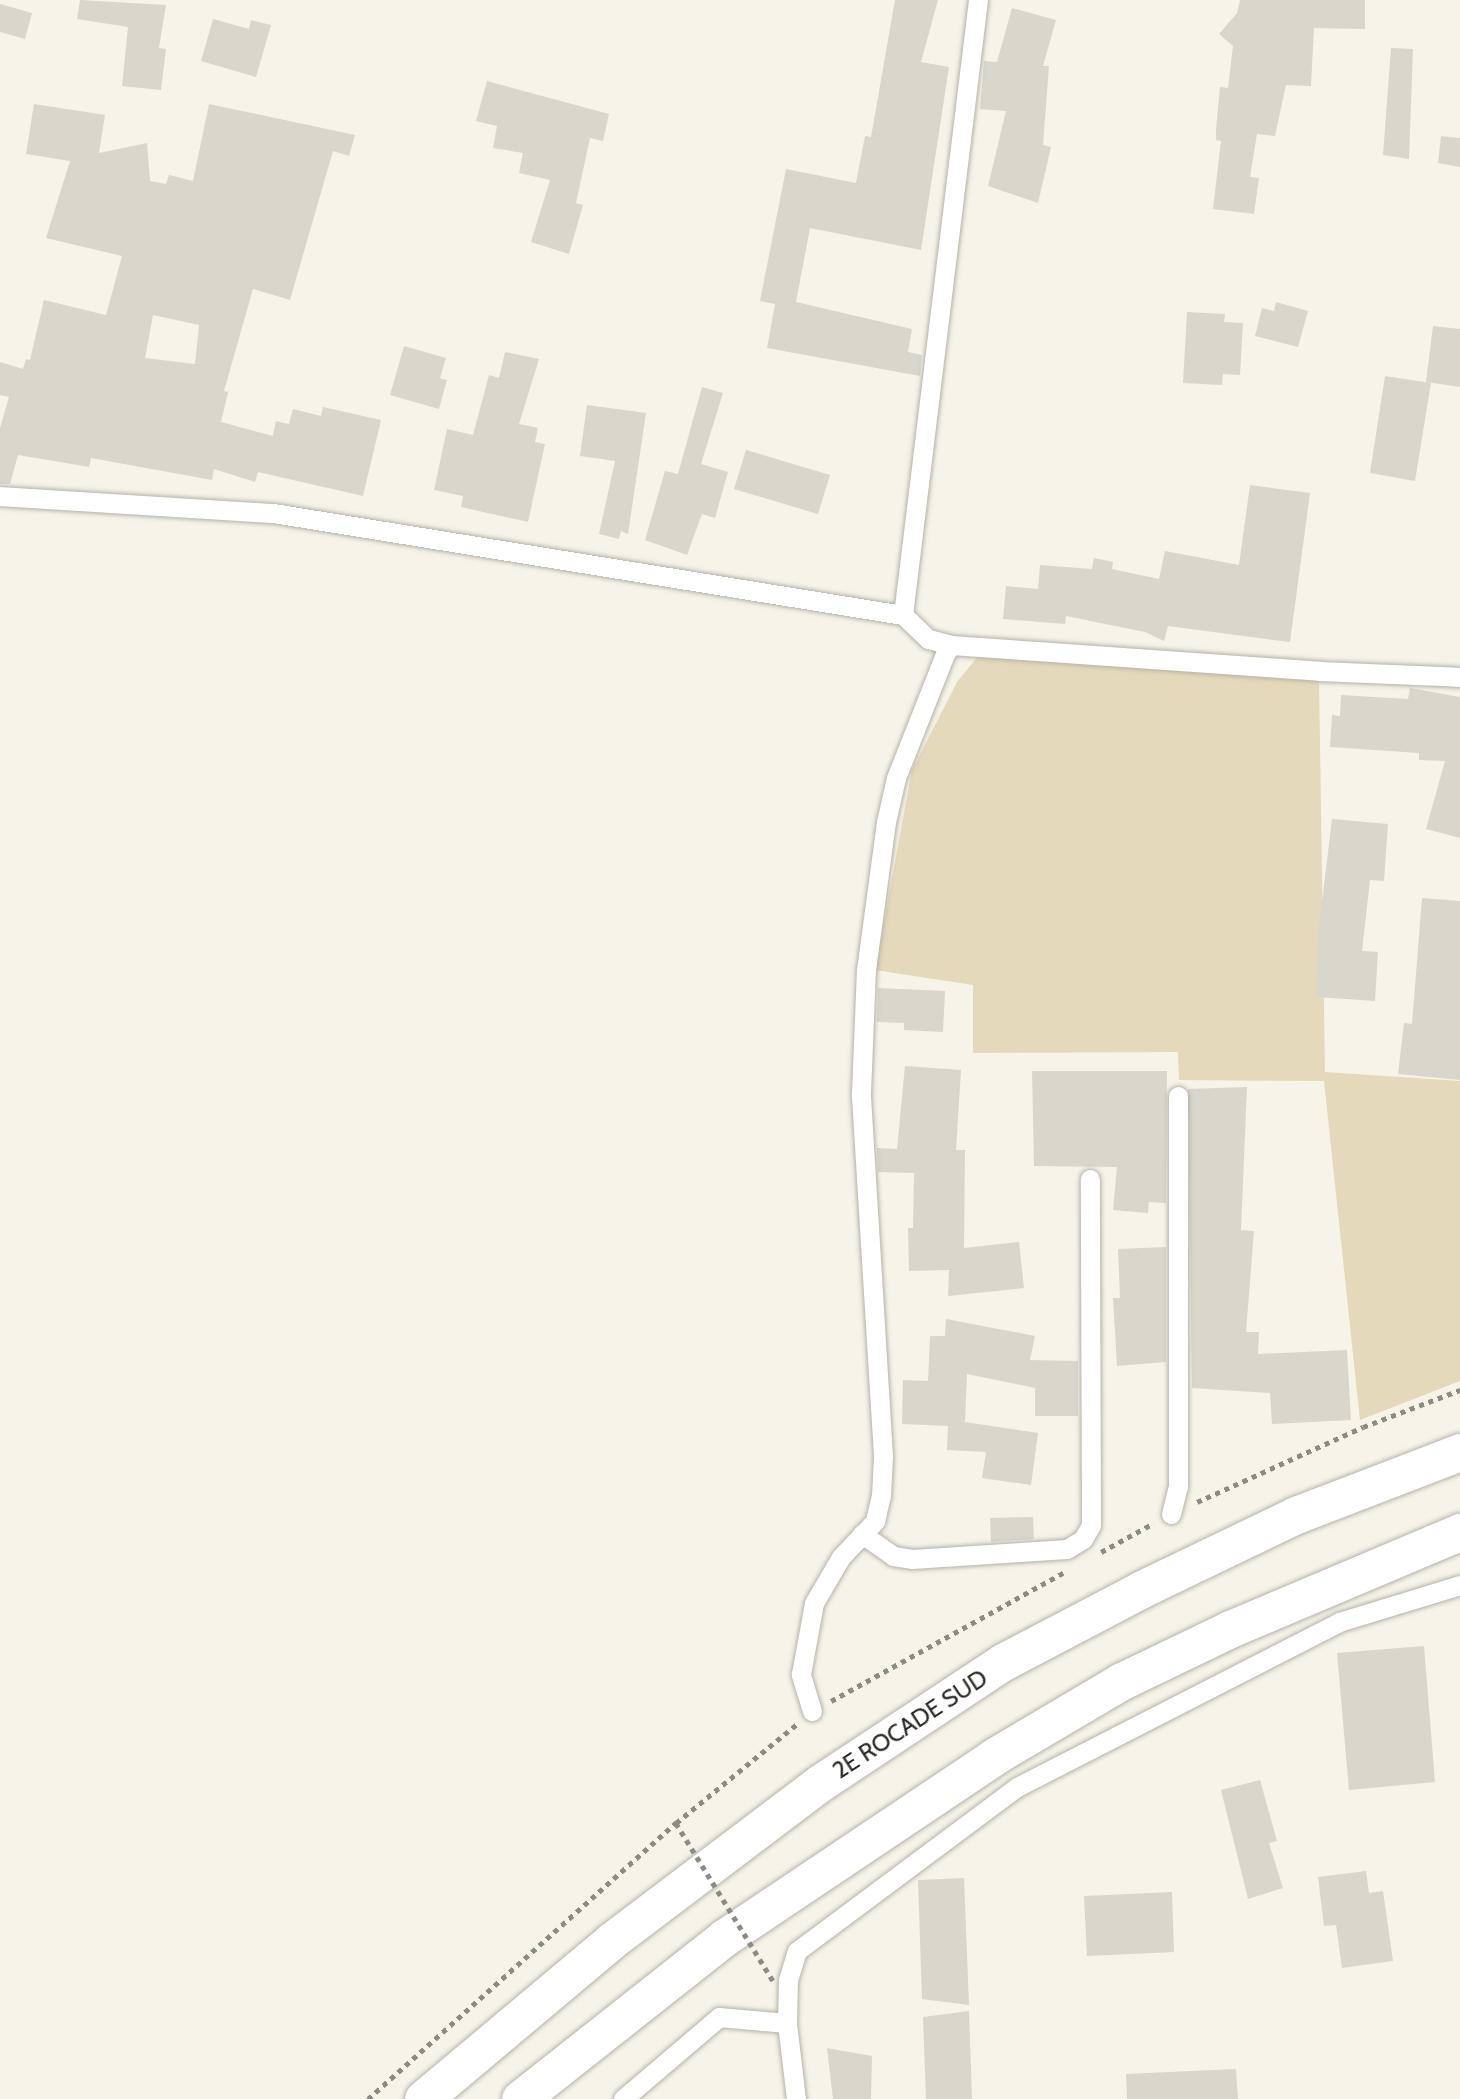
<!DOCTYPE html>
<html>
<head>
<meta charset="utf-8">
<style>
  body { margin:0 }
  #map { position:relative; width:1460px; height:2099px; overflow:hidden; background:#f6f3e8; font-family:Cabin,sans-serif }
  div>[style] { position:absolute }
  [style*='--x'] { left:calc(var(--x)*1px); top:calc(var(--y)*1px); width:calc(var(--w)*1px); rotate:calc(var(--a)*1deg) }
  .green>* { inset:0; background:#e4d9ba }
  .building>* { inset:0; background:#d9d6cb }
  .path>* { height:4.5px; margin-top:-2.25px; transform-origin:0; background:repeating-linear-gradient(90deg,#8c8a82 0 5px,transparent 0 10px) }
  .roads { filter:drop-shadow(0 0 2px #b5b2a8) drop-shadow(0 0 2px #b5b2a8) }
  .minor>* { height:19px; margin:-9.5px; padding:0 9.5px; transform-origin:9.5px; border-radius:9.5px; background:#fff }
  .motorway>* { height:37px; margin:-18.5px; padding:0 18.5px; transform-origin:18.5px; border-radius:18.5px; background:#fff }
  .path-bridge>* { height:4.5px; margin-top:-2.25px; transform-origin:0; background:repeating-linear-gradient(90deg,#8c8a82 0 5px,transparent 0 10px) }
  span { translate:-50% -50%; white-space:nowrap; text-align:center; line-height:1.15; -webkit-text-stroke:5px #fff; paint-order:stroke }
  .street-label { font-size:24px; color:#2a2824 }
</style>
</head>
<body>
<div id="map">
  <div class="green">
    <i style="clip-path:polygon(979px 655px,1319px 678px,1325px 1072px,1460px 1081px,1460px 1381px,1360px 1420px,1324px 1081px,1179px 1080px,1178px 1052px,973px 1053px,973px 985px,875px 970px,912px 770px,957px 682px)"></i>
  </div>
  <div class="building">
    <i style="clip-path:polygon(80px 0,166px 5px,159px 48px,166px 49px,161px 90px,122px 86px,128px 27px,77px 19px)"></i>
    <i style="clip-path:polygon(895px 0,938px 0,921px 62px,949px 67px,921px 250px,810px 228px,796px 302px,912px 329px,908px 352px,922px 355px,920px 376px,767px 348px,775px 304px,760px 301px,786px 169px,856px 183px,865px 136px,871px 137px)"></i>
    <i style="clip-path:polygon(1240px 0,1365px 0,1365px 29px,1314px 28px,1311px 86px,1286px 85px,1275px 136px,1257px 134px,1250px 177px,1259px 178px,1254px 214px,1213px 209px,1221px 141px,1216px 140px,1216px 130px,1220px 87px,1228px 88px,1233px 46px,1219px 34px,1237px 13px)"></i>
    <i style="clip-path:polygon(0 4px,32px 13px,25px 39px,0 32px)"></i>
    <i style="clip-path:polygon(1012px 8px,1056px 20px,1043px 66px,1049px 66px,1043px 145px,1051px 147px,1038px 203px,988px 186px,1006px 111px,980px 109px,984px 61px,997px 62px)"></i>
    <i style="clip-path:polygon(213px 19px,249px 29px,251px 20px,271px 25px,256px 77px,201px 61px)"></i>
    <i style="clip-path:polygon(1391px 48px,1413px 49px,1409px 159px,1383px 155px)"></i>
    <i style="clip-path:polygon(487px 81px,609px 114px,603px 141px,590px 138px,576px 203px,583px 205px,569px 254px,531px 242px,550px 180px,519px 173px,523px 153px,493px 148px,497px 126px,476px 121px)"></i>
    <i style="clip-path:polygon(evenodd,34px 104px,105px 115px,99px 153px,147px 143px,150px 181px,166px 184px,169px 175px,193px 181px,209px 104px,355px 135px,349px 156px,333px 151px,290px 300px,253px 289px,224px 391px,228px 392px,221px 422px,273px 436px,276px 421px,289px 424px,293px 409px,321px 416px,323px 407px,381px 420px,363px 496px,258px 472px,255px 482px,214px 469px,212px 480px,91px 458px,89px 467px,18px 455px,10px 484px,0 484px,0 428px,9px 397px,0 395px,0 362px,23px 369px,26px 359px,30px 360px,44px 300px,106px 315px,122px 256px,46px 238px,70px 161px,26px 154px,34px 104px,153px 315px,199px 325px,195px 364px,145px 358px,153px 315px)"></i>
    <i style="clip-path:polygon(1441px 136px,1460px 138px,1460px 167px,1438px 163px)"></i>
    <i style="clip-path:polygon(1276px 302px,1308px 311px,1298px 347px,1255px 336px,1262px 308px,1274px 311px)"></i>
    <i style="clip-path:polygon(1187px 312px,1225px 314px,1224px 322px,1243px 323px,1240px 375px,1223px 374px,1222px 385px,1183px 383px)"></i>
    <i style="clip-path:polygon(1433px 326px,1460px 329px,1460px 387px,1426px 382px)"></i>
    <i style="clip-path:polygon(404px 346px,446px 358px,440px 378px,447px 380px,439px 409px,390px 395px)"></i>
    <i style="clip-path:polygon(505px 352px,539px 359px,519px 424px,538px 428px,535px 442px,545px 444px,528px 522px,461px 507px,463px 496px,434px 490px,447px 429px,473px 435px,489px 375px,499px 378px)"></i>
    <i style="clip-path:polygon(1385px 376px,1431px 383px,1415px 481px,1370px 473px)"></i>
    <i style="clip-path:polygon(702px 387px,723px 393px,701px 464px,728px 472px,715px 518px,702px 514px,687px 555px,645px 540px,665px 471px,678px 474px)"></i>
    <i style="clip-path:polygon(587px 405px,646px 413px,628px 534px,621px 531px,619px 539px,599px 534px,615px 461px,580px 456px)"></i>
    <i style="clip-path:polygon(746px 450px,830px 475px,818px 514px,734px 489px)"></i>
    <i style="clip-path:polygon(1250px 485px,1310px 493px,1290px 642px,1168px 626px,1164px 641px,1145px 632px,1066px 616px,1065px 624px,1003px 619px,1006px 586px,1038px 589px,1040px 565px,1092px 569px,1094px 558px,1113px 562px,1112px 569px,1159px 579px,1165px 551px,1239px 565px)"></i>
    <i style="clip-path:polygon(1410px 688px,1460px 697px,1460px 838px,1426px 829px,1445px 761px,1419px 760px,1419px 753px,1330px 747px,1332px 715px,1340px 716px,1341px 695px,1408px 699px)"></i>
    <i style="clip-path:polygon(1332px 819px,1388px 824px,1384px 881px,1370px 880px,1362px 951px,1378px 952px,1375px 1001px,1316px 997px,1318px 935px)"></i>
    <i style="clip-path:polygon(1422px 898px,1460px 901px,1460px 1080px,1398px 1074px,1404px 1023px,1412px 1024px)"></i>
    <i style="clip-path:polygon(878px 988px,945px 991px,943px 1032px,904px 1030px,904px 1023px,877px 1022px)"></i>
    <i style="clip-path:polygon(905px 1066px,961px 1070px,956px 1150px,965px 1150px,964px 1248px,1019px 1242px,1024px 1288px,948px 1296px,949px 1270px,909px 1271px,908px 1228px,913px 1228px,914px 1173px,878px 1172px,877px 1155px,877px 1148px,897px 1149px)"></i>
    <i style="clip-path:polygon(1032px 1071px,1167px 1071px,1166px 1203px,1149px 1202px,1148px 1213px,1113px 1210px,1117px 1167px,1034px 1166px)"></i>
    <i style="clip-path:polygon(1247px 1087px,1241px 1230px,1254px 1231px,1246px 1332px,1259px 1332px,1258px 1354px,1347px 1350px,1351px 1420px,1272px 1424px,1270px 1393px,1192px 1388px,1188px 1089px)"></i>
    <i style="clip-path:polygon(1166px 1247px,1166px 1362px,1117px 1366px,1113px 1298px,1120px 1298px,1118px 1249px)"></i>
    <i style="clip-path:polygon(946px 1319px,1035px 1336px,1030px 1360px,1078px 1361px,1078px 1416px,1035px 1416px,1035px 1388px,967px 1374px,965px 1422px,1038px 1433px,1031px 1485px,982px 1478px,986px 1452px,947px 1450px,948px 1426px,902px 1424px,903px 1380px,928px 1381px,930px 1336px,945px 1336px)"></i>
    <i style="clip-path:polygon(1033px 1517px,1034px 1539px,991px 1542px,990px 1518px)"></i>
    <i style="clip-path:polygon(1424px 1646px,1435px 1782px,1349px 1790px,1337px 1653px)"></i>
    <i style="clip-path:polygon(1260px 1780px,1277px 1841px,1269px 1843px,1283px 1888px,1248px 1899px,1221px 1790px)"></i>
    <i style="clip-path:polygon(1366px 1871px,1369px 1893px,1383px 1891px,1393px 1961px,1342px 1968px,1336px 1925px,1324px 1926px,1318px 1877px)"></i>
    <i style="clip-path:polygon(964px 1878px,969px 2005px,922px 1999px,918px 1880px)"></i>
    <i style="clip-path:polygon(1172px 1892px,1174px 1952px,1087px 1956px,1084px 1896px)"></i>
    <i style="clip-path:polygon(969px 2011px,972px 2099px,926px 2099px,923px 2017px)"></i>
    <i style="clip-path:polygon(827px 2048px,872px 2056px,871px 2099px,833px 2099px)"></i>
    <i style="clip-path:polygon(1236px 2069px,1238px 2099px,1127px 2099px,1126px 2074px)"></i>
  </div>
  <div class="path">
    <i style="--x:1197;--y:1502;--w:182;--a:-24.3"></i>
    <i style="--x:1363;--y:1427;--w:104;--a:-20.9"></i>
    <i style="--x:1101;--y:1552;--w:60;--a:-28.7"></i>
    <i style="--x:831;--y:1701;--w:267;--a:-28.9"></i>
    <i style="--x:368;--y:2099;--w:414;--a:-41.9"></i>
    <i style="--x:676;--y:1823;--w:158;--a:-39.3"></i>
  </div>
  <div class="roads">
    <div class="minor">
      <i style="--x:0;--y:496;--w:274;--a:3.6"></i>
      <i style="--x:273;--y:513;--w:638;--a:9.2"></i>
      <i style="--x:951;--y:645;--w:24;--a:-165"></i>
      <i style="--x:928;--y:639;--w:35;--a:-136"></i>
      <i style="--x:903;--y:615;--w:620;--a:-83.05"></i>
      <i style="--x:1171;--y:1514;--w:29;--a:-76"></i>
      <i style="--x:1178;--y:1486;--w:390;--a:-90"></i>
      <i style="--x:862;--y:1534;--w:38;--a:35"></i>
      <i style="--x:893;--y:1556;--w:19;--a:9"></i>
      <i style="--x:912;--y:1559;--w:155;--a:-3.7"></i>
      <i style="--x:1067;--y:1549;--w:19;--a:-32"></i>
      <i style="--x:1083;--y:1539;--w:16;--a:-60"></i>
      <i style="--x:1091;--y:1525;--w:346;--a:-90.2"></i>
      <i style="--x:812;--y:1711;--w:39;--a:-107"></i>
      <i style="--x:801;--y:1674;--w:72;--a:-79.6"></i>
      <i style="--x:814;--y:1603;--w:53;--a:-59.6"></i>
      <i style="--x:841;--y:1557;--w:50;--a:-46.6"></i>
      <i style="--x:875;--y:1521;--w:26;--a:-77"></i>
      <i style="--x:881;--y:1496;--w:40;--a:-87.1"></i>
      <i style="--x:883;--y:1456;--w:364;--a:-93.5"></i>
      <i style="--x:861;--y:1093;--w:123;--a:-87.7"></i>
      <i style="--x:866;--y:970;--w:149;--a:-82.3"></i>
      <i style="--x:886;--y:822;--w:45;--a:-77.2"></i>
      <i style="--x:896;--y:778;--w:133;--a:-68.4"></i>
      <i style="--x:945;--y:654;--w:11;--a:-56"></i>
      <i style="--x:951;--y:645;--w:369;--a:4"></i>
      <i style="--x:1319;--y:671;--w:141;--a:2.4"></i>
      <i style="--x:623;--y:2099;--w:126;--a:-40.5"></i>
      <i style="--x:719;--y:2017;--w:68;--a:5"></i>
      <i style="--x:796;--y:2099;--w:77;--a:-96.8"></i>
      <i style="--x:787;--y:2023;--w:43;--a:-88.7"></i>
      <i style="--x:788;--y:1980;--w:30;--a:-73"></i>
      <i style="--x:797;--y:1951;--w:274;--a:-36.7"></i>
      <i style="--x:1017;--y:1787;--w:362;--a:-27.1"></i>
      <i style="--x:1339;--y:1622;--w:127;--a:-17"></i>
    </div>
    <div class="motorway">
      <i style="--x:423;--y:2099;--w:246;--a:-40"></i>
      <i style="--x:611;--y:1941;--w:262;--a:-37.1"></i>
      <i style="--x:820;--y:1783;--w:219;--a:-33.5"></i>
      <i style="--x:1003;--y:1662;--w:157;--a:-27.7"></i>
      <i style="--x:1142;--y:1589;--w:171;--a:-25.7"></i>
      <i style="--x:1296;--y:1515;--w:176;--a:-21"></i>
      <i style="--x:520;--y:2099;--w:261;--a:-38.3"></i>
      <i style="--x:725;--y:1937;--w:325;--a:-33.8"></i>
      <i style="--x:995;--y:1756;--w:145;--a:-30.6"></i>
      <i style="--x:1120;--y:1682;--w:122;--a:-25.7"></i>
      <i style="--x:1230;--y:1629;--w:250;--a:-22.9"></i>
    </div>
  </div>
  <div class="path-bridge">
    <i style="--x:676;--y:1823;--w:189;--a:58.4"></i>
  </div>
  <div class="street-label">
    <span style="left:910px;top:1724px;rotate:-33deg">2E ROCADE SUD</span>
  </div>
</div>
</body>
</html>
